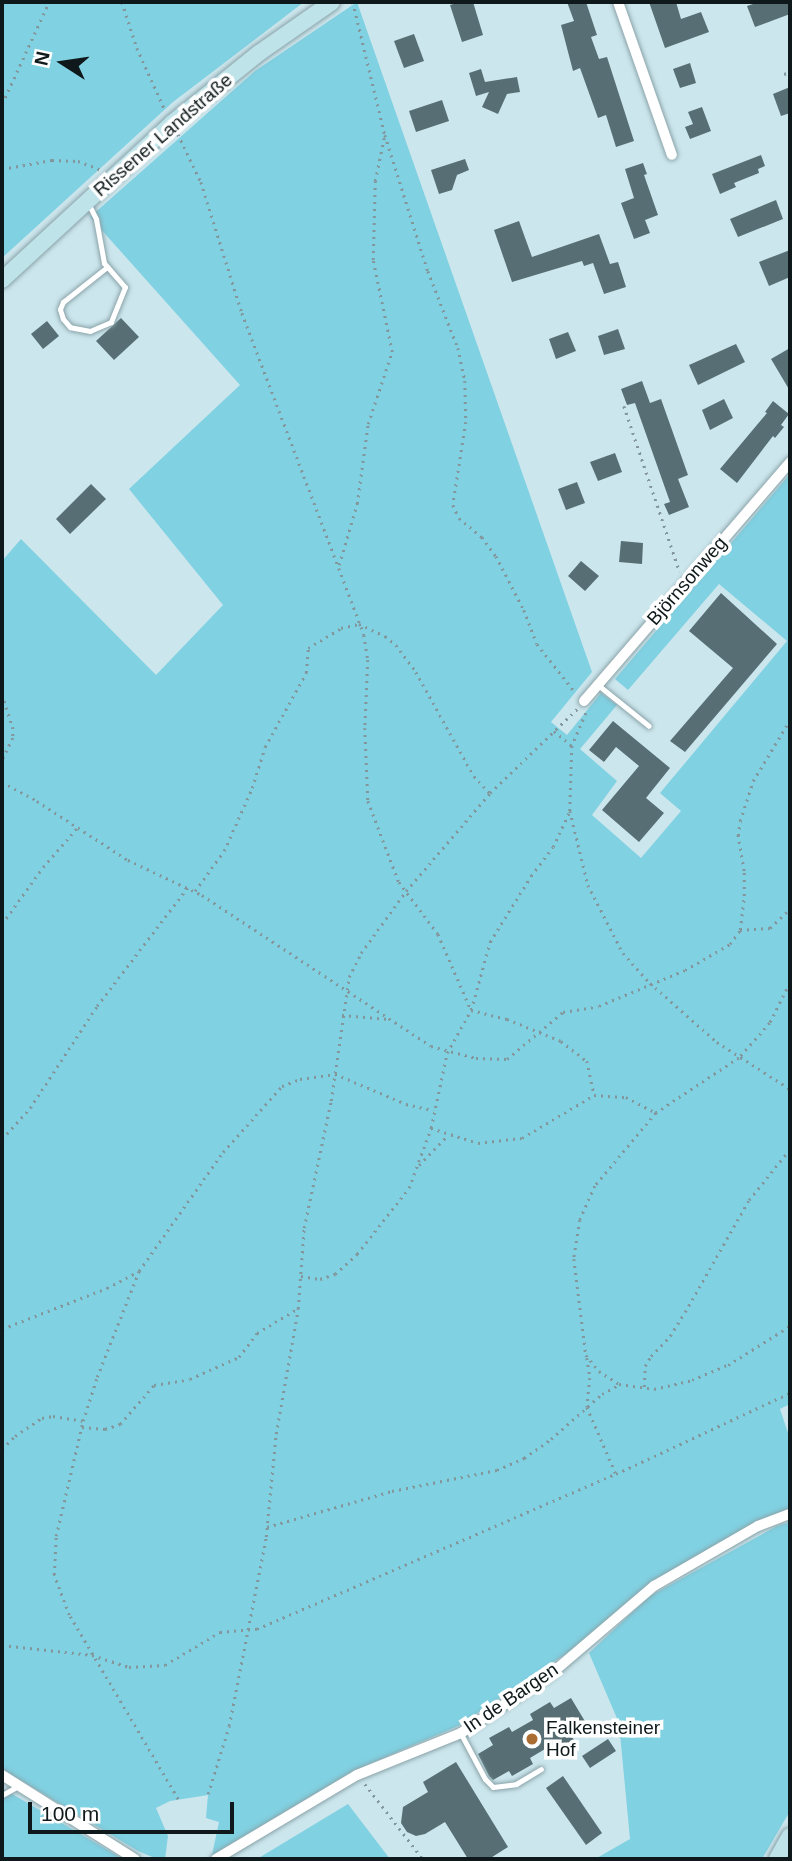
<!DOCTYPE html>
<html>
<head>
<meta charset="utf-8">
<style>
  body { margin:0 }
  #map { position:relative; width:792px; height:1861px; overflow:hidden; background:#cce6ed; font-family:Arial,sans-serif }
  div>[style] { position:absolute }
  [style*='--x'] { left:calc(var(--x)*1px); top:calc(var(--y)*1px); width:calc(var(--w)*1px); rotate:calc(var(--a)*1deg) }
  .green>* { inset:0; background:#80d1e2 }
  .building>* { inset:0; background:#576f74 }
  .path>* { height:2.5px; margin-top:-1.25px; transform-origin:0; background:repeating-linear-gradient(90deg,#82969b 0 2px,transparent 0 7px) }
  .roads { filter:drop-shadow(0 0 2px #8aa3a9) drop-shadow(0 0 2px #8aa3a9) }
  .lane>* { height:5px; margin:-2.5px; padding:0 2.5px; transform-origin:2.5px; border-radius:2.5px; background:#fff }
  .street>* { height:10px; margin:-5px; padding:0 5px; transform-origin:5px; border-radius:5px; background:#fff }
  .secondary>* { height:16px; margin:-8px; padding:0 8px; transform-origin:8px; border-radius:8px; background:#bee3e9 }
  .dots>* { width:19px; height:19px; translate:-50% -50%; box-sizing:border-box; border:4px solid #fff; border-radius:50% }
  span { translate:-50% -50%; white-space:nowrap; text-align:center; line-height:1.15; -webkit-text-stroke:7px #fff; paint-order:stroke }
  .street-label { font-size:19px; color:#0f191b }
  .poi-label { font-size:19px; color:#0f191b }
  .left { translate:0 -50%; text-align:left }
  .frame { position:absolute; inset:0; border:4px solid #0f191b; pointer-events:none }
  .north { position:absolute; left:28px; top:28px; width:70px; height:70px; -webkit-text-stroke:5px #fff; paint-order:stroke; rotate:282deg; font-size:19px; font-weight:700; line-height:28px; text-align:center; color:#0f191b }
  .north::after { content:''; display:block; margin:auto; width:24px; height:32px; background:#0f191b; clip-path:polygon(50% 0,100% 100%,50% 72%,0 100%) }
  .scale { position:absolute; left:28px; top:1802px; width:206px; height:32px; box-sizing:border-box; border:4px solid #0f191b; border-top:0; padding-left:9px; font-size:21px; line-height:24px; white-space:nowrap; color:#0f191b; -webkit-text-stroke:5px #fff; paint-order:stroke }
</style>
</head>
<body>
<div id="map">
  <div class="green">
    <i style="clip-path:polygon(2px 2px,304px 2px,173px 102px,2px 258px)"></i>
    <i style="clip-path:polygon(357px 2px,592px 672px,551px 722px,567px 735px,601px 693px,617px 705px,580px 749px,617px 781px,592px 815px,641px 858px,681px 811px,660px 793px,787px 641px,719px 584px,628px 690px,615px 679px,790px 474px,790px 1404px,780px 1409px,790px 1439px,790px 1508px,651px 1582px,576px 1647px,458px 1726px,355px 1770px,212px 1855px,219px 1822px,206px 1818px,208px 1795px,170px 1801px,156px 1808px,168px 1836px,165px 1859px,157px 1859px,138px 1851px,2px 1769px,2px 561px,21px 539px,156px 675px,223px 605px,129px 489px,240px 385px,90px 217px,255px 71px)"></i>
    <i style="clip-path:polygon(790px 1522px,790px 1811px,762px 1859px,595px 1859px,630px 1839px,619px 1723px,589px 1653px,650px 1596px,777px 1526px)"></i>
    <i style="clip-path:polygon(2px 1788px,123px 1859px,2px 1859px)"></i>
    <i style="clip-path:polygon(348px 1804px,390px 1859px,257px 1859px)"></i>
  </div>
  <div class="building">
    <i style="clip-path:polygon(460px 2px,473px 2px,483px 35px,462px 42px,450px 5px)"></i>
    <i style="clip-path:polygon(567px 2px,586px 2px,597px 35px,591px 37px,599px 59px,607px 57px,634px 141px,616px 147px,606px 115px,598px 118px,580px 68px,573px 71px,561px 25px,574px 21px)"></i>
    <i style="clip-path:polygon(649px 2px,676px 2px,681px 19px,701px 12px,709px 32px,665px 48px)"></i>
    <i style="clip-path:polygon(759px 2px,790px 2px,790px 14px,755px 27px,747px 6px)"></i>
    <i style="clip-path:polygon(414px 34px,424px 61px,404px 68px,394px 41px)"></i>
    <i style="clip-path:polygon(690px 63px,696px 83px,680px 88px,673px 69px)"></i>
    <i style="clip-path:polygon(481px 69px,485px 82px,517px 77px,520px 92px,507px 94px,498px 114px,482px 107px,489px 92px,476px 96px,469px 73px)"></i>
    <i style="clip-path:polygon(790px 87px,790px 113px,781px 116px,773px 94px)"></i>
    <i style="clip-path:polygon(442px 100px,449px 121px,416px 132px,409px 111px)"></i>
    <i style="clip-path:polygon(702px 107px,711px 131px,690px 139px,685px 127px,693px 124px,688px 112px)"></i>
    <i style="clip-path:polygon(761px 155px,765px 166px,758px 169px,759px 173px,734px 183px,736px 187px,720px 194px,712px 174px)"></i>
    <i style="clip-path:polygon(465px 159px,469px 170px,457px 175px,452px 190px,439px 194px,431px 170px)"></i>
    <i style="clip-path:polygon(643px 163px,647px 174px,644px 175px,658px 215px,645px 220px,650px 233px,634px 239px,621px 203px,634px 198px,625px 169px)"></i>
    <i style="clip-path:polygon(776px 200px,783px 219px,738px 237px,730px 219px)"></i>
    <i style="clip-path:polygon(519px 221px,532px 257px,599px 234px,610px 264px,618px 262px,626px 287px,604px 294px,593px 263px,584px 266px,582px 261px,512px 282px,494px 230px)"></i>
    <i style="clip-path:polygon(790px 250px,790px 277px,769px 286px,759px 262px)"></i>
    <i style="clip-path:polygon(121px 318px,139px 337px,114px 360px,96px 341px)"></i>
    <i style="clip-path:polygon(47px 321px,59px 336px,43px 349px,31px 334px)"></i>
    <i style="clip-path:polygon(618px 329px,625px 349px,604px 355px,598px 336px)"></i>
    <i style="clip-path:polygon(568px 332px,576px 351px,556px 359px,549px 339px)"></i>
    <i style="clip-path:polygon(736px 344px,745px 362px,698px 385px,689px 365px)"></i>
    <i style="clip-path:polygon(790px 348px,790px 391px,771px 359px)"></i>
    <i style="clip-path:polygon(642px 381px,650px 403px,661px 399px,688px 475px,678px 479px,689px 507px,669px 515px,664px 504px,670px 502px,635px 403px,627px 405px,621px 389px)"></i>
    <i style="clip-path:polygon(724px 399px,733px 418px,710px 430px,702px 410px)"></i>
    <i style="clip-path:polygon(773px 401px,789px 414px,781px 425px,784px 427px,775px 438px,773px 436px,737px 483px,720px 469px,767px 413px,765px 412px)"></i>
    <i style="clip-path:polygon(615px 453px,622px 472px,598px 481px,590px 462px)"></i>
    <i style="clip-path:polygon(577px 482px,585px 503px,566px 510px,558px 489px)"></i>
    <i style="clip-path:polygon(91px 484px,106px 499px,70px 534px,56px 519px)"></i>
    <i style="clip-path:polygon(621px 541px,643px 543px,642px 564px,619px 562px)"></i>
    <i style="clip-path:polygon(581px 561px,599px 576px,585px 591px,568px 576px)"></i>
    <i style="clip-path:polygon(721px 593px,777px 644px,685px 752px,670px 741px,733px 668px,689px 631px)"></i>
    <i style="clip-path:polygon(613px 721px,670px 768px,646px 798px,664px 813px,639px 842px,602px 810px,639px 766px,616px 747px,604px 762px,589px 750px)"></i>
    <i style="clip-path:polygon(571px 1698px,586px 1723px,570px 1733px,574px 1740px,553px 1752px,550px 1746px,530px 1758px,533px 1764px,512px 1776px,509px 1771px,493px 1780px,489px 1776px,478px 1754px,493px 1745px,489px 1738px,509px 1727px,512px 1732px,533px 1720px,530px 1714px,550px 1702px,554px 1708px)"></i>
    <i style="clip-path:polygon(608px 1739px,616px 1751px,590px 1768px,582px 1756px)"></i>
    <i style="clip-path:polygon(456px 1762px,508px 1847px,489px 1859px,468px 1859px,445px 1822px,425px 1834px,416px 1836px,407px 1832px,401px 1823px,403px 1807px,428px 1792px,423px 1782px)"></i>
    <i style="clip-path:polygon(563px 1776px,602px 1833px,586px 1845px,546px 1788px)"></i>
  </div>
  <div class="path">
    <i style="--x:122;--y:2;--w:48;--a:71.9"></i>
    <i style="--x:137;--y:48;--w:68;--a:65.7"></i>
    <i style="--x:353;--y:2;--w:137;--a:76.5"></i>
    <i style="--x:385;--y:135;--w:143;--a:72.5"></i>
    <i style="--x:428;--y:271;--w:83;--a:68.7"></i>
    <i style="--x:458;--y:348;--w:34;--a:78"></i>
    <i style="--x:465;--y:381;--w:41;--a:88.6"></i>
    <i style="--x:466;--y:422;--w:84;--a:98.9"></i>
    <i style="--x:453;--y:505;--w:14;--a:65"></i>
    <i style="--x:459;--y:518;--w:30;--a:40"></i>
    <i style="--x:482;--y:537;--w:24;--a:54"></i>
    <i style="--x:496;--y:556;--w:61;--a:62.6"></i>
    <i style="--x:524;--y:610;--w:36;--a:69"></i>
    <i style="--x:537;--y:644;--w:61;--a:51.6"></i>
    <i style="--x:784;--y:74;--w:6;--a:-18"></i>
    <i style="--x:2;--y:104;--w:112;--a:-65.3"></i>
    <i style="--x:178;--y:134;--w:53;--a:64.4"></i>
    <i style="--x:201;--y:182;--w:137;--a:72.6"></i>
    <i style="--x:242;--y:313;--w:344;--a:69.2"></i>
    <i style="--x:364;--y:635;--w:25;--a:81"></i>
    <i style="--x:368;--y:660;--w:68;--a:92.5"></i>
    <i style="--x:365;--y:728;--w:73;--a:87.6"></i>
    <i style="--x:368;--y:801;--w:87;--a:69.1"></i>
    <i style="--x:399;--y:882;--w:65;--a:53.1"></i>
    <i style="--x:438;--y:934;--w:83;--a:66.5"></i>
    <i style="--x:471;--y:1010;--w:37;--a:14"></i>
    <i style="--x:507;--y:1019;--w:58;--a:22.2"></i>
    <i style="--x:561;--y:1041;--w:33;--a:38"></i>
    <i style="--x:587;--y:1061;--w:35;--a:78"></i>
    <i style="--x:594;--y:1095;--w:32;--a:4"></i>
    <i style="--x:626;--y:1097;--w:34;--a:28"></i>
    <i style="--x:2;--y:169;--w:51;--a:-10.2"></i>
    <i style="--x:52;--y:160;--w:26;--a:2"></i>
    <i style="--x:78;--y:161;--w:25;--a:21"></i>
    <i style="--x:624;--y:406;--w:175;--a:71.4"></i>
    <i style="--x:339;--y:565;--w:64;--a:-73.6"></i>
    <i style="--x:357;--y:504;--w:81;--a:-82.2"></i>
    <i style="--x:368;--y:424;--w:76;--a:-71.6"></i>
    <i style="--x:392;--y:352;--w:94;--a:-101.7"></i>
    <i style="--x:373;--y:260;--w:79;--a:-88.5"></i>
    <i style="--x:375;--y:181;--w:44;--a:-78.2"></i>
    <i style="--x:2;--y:694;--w:35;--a:72"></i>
    <i style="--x:13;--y:727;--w:11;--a:90"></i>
    <i style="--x:13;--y:738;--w:25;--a:116"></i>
    <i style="--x:586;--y:713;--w:36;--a:113"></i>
    <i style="--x:572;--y:746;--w:65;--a:91.8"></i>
    <i style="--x:570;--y:811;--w:76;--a:76.3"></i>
    <i style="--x:588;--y:885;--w:76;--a:62.8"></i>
    <i style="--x:623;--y:953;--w:40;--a:48"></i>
    <i style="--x:650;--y:983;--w:89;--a:41.4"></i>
    <i style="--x:717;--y:1042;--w:87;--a:32.8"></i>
    <i style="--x:554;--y:731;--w:23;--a:40"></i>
    <i style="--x:2;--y:782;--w:40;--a:28"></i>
    <i style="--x:37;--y:801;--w:108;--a:33"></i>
    <i style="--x:128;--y:860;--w:82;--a:25.3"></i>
    <i style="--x:202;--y:895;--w:274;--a:33.4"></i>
    <i style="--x:431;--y:1046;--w:47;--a:14.9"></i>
    <i style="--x:476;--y:1058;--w:31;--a:2"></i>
    <i style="--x:507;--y:1059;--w:73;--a:-40"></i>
    <i style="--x:563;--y:1012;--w:36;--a:-9"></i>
    <i style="--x:599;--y:1006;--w:93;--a:-22.7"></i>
    <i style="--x:685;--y:970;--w:52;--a:-30"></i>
    <i style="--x:730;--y:944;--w:17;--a:-54"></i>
    <i style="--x:740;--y:930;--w:30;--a:-4"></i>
    <i style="--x:770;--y:928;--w:28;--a:-44"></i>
    <i style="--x:195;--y:891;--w:49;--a:-54.1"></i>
    <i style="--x:224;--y:851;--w:69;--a:-66"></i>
    <i style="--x:252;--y:788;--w:43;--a:-72.4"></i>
    <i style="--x:265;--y:747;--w:85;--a:-61"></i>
    <i style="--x:306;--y:673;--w:25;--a:-85"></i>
    <i style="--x:308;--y:648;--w:39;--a:-31"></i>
    <i style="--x:341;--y:628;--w:18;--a:-13"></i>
    <i style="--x:359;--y:624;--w:29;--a:25"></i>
    <i style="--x:385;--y:636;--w:14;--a:39"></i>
    <i style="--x:396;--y:645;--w:34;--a:53"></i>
    <i style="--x:416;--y:672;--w:119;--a:60.9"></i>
    <i style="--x:474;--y:776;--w:23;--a:47"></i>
    <i style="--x:2;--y:924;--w:70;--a:-54.3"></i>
    <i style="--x:43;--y:867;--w:52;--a:-48.9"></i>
    <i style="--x:740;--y:930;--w:34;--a:-83"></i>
    <i style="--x:744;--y:896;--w:25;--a:-90"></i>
    <i style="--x:744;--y:871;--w:36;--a:-100"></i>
    <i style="--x:738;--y:836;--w:15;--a:-82"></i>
    <i style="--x:740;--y:821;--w:42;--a:-72"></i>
    <i style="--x:753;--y:781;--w:71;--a:-58.8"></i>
    <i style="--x:790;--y:983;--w:45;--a:116.6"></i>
    <i style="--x:770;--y:1023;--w:47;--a:131.5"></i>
    <i style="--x:739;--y:1058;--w:100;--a:146.5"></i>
    <i style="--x:656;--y:1113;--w:95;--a:129.9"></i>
    <i style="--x:595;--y:1186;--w:37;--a:114"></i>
    <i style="--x:580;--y:1220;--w:39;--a:99"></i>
    <i style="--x:574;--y:1259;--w:97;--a:82.9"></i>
    <i style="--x:586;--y:1355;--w:21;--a:51"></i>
    <i style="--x:599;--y:1371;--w:24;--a:33"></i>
    <i style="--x:619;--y:1384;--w:35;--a:8"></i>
    <i style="--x:654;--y:1389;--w:39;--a:-13"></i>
    <i style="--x:692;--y:1380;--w:39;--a:-23"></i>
    <i style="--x:728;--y:1365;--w:73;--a:-32.2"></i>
    <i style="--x:342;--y:1015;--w:47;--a:4.9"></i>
    <i style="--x:431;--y:1128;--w:49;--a:17.7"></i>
    <i style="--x:478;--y:1143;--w:44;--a:-6.5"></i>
    <i style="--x:522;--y:1138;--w:84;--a:-30.8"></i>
    <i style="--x:2;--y:1139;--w:42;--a:-47.9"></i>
    <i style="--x:30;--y:1108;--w:122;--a:-56.7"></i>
    <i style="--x:97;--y:1006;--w:150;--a:-52.6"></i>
    <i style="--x:419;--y:1165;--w:42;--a:-46"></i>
    <i style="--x:301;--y:1276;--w:19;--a:9"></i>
    <i style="--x:320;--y:1279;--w:16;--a:-18"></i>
    <i style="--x:335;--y:1274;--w:30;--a:-42"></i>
    <i style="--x:357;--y:1254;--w:84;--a:-51.8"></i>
    <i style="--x:409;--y:1188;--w:64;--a:-69.9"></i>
    <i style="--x:431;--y:1128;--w:77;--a:-78"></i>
    <i style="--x:447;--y:1053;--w:49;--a:-60.8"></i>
    <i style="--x:471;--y:1010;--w:71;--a:-74.4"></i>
    <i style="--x:490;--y:942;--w:78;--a:-58.2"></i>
    <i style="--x:531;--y:876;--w:36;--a:-53"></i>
    <i style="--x:553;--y:847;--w:40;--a:-65"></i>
    <i style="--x:2;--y:1329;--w:113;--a:-21.3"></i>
    <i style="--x:107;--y:1288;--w:34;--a:-28"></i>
    <i style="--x:587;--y:1358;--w:20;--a:81"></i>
    <i style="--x:590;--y:1378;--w:29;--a:96"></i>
    <i style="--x:587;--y:1407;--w:73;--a:66.6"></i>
    <i style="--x:644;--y:1387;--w:21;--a:-87"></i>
    <i style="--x:645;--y:1366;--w:12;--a:-59"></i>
    <i style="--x:651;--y:1356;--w:28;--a:-46"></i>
    <i style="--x:670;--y:1336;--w:28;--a:-58"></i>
    <i style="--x:685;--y:1312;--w:129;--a:-60.3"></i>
    <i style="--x:749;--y:1200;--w:65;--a:-51.2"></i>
    <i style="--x:82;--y:1427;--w:23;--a:5"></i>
    <i style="--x:105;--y:1429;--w:16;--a:-18"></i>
    <i style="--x:120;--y:1424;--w:52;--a:-48.9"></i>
    <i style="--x:154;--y:1385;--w:36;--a:-9"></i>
    <i style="--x:190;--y:1379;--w:54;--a:-24.2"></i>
    <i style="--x:239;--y:1357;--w:30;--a:-53"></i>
    <i style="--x:257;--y:1333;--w:47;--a:-31"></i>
    <i style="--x:2;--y:1449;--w:18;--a:-45"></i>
    <i style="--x:15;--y:1436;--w:32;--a:-34"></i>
    <i style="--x:42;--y:1418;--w:11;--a:-10"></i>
    <i style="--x:53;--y:1416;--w:30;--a:9"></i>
    <i style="--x:267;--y:1527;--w:130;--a:-16.1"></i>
    <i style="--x:392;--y:1491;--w:107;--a:-11.3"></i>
    <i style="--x:497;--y:1470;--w:30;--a:-24"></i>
    <i style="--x:524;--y:1458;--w:33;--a:-35"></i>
    <i style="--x:551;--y:1439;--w:68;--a:-41.4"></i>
    <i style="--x:602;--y:1394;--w:18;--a:-29"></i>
    <i style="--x:2;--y:1645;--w:91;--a:6.3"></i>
    <i style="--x:92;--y:1655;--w:39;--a:18"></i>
    <i style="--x:129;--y:1667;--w:36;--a:-3"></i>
    <i style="--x:165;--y:1665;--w:64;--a:-31"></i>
    <i style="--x:220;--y:1632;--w:37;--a:-5"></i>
    <i style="--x:257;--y:1629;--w:391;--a:-23.4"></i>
    <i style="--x:616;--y:1474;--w:192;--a:-25"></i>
    <i style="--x:365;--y:1784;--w:95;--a:52.3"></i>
    <i style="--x:208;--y:1794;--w:71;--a:-72.8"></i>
    <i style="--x:229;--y:1726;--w:193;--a:-78.9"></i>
    <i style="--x:266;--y:1537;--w:103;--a:-84.5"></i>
    <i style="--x:276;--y:1434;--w:127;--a:-80"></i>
    <i style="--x:298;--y:1309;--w:81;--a:-85.8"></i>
    <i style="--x:304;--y:1228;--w:130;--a:-78"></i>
    <i style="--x:331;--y:1101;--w:125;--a:-81.7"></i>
    <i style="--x:349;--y:977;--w:27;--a:-63"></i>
    <i style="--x:361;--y:953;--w:77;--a:-54"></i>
    <i style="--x:406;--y:891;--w:129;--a:-49.4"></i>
    <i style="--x:490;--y:793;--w:121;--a:-44"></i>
    <i style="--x:178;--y:1799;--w:214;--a:-120.6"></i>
    <i style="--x:69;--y:1615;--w:43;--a:-110.6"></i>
    <i style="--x:54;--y:1575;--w:39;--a:-87"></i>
    <i style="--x:56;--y:1536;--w:118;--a:-76.8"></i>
    <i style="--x:83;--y:1421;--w:46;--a:-72.3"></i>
    <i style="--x:97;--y:1377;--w:114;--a:-68.4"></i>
    <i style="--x:139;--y:1271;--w:146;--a:-54.8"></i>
    <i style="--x:223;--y:1152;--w:89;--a:-48.2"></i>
    <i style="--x:282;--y:1086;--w:19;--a:-21"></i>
    <i style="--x:300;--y:1079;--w:35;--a:-8"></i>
    <i style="--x:335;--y:1074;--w:77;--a:22.9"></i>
    <i style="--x:406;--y:1104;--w:28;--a:13"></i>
  </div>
  <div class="roads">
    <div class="lane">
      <i style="--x:88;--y:203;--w:18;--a:63"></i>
      <i style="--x:96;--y:219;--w:45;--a:79.7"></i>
      <i style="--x:104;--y:263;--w:32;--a:49"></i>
      <i style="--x:125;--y:287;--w:38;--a:112"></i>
      <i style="--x:111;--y:322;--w:23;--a:157"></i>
      <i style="--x:90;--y:331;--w:20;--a:-169"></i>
      <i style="--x:70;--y:327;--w:11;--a:-131"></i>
      <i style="--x:63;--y:319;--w:10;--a:-107"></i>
      <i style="--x:60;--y:309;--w:8;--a:-67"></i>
      <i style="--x:63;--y:302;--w:56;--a:-38.5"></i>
      <i style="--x:598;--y:685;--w:65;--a:38.8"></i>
      <i style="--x:461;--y:1734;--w:51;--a:61.9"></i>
      <i style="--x:485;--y:1779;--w:11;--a:45"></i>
      <i style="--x:493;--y:1787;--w:23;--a:-7"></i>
      <i style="--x:516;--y:1784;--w:29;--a:-31"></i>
      <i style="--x:2;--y:1795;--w:18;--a:-29"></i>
    </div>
    <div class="street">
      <i style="--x:618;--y:2;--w:162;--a:70.6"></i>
      <i style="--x:584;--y:701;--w:316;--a:-49.2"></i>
      <i style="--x:2;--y:1775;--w:157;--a:32.3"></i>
      <i style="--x:216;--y:1859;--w:164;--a:-30.8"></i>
      <i style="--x:357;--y:1775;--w:112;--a:-22"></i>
      <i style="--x:461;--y:1733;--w:109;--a:-33.4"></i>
      <i style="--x:552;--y:1673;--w:134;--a:-40.5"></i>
      <i style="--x:654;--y:1586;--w:120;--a:-30"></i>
      <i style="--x:758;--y:1526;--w:34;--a:-21"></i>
    </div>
    <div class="secondary">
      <i style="--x:2;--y:280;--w:231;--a:-42.7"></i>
      <i style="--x:172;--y:123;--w:112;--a:-38.8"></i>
      <i style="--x:259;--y:53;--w:89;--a:-34.9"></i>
      <i style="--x:777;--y:1859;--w:26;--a:-61"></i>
    </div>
  </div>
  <div class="dots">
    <i style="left:532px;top:1739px;background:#ab6e32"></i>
  </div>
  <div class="street-label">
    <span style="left:163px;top:135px;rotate:-41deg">Rissener Landstraße</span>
    <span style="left:687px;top:581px;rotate:-49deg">Björnsonweg</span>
    <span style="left:511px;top:1698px;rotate:-34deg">In de Bargen</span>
  </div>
  <div class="poi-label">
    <span class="left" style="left:546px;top:1739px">Falkensteiner<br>Hof</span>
  </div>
  <div class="frame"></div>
  <div class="north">N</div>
  <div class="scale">100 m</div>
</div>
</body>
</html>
